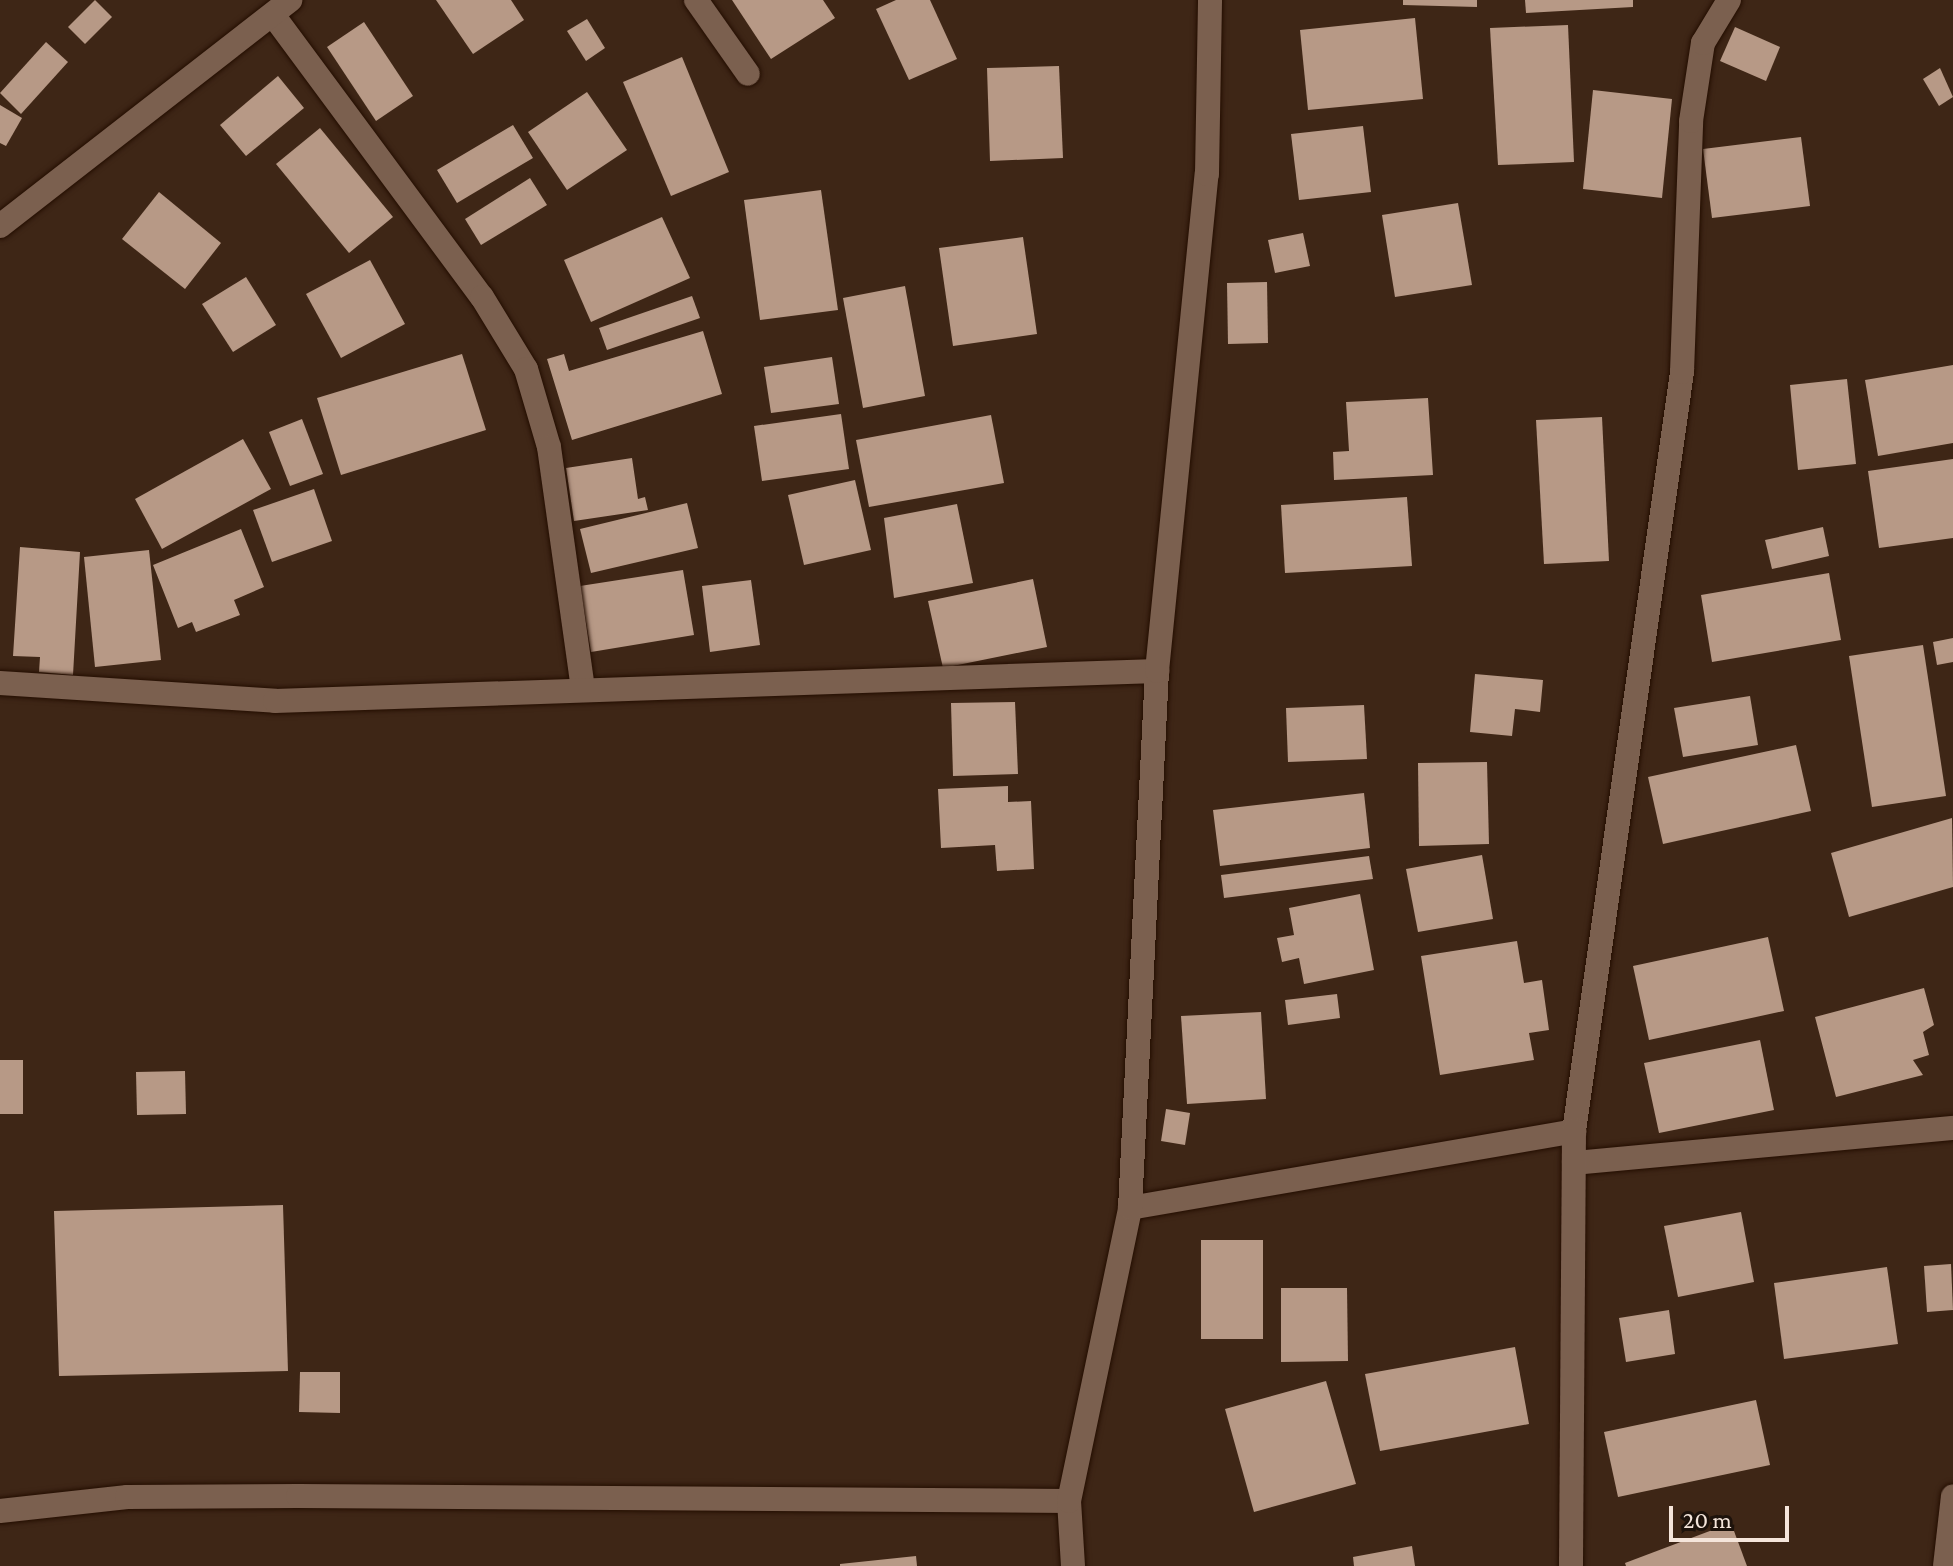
<!DOCTYPE html>
<html>
<head>
<meta charset="utf-8">
<style>
  body { margin:0 }
  #map { position:relative; width:1953px; height:1566px; overflow:hidden; background:#3e2616; font-family:"Crimson Pro",serif }
  div>[style] { position:absolute }
  [style*='--x'] { left:calc(var(--x)*1px); top:calc(var(--y)*1px); width:calc(var(--w)*1px); rotate:calc(var(--a)*1deg) }
  .building>* { inset:0; background:#b79986 }
  .roads { filter:drop-shadow(0 0 2px #240e01) drop-shadow(0 0 2px #240e01) }
  .minor>* { height:24px; margin:-12px; padding:0 12px; transform-origin:12px; border-radius:12px; background:#7b604f }
  span { translate:-50% -50%; white-space:nowrap; text-align:center; line-height:1.15; -webkit-text-stroke:8px #1d120b; paint-order:stroke }
  .scale { position:absolute; left:1669px; top:1506px; width:120px; height:36px; box-sizing:border-box; border:4px solid #f5e5db; border-top:0; padding-left:10px; font-size:24px; line-height:28px; white-space:nowrap; color:#f5e5db; -webkit-text-stroke:6px #1d120b; paint-order:stroke }
</style>
</head>
<body>
<div id="map">
  <div class="building">
    <i style="clip-path:polygon(95px 0,112px 17px,85px 44px,68px 27px)"></i>
    <i style="clip-path:polygon(436px 0,511px 0,524px 20px,473px 54px)"></i>
    <i style="clip-path:polygon(732px 0,823px 0,835px 18px,771px 59px)"></i>
    <i style="clip-path:polygon(896px 0,930px 0,957px 59px,909px 80px,876px 9px)"></i>
    <i style="clip-path:polygon(1403px 0,1477px 0,1477px 7px,1403px 5px)"></i>
    <i style="clip-path:polygon(1525px 0,1633px 0,1633px 7px,1526px 13px)"></i>
    <i style="clip-path:polygon(1415px 18px,1423px 99px,1308px 110px,1300px 30px)"></i>
    <i style="clip-path:polygon(587px 19px,605px 48px,586px 61px,567px 31px)"></i>
    <i style="clip-path:polygon(364px 22px,413px 96px,376px 121px,327px 47px)"></i>
    <i style="clip-path:polygon(1568px 25px,1574px 162px,1498px 165px,1490px 28px)"></i>
    <i style="clip-path:polygon(1735px 27px,1780px 47px,1766px 81px,1720px 61px)"></i>
    <i style="clip-path:polygon(46px 42px,68px 62px,21px 114px,0 93px)"></i>
    <i style="clip-path:polygon(682px 57px,729px 172px,671px 196px,623px 82px)"></i>
    <i style="clip-path:polygon(1059px 66px,1063px 158px,990px 161px,987px 68px)"></i>
    <i style="clip-path:polygon(1940px 68px,1953px 97px,1939px 106px,1923px 79px)"></i>
    <i style="clip-path:polygon(278px 76px,304px 108px,246px 156px,220px 125px)"></i>
    <i style="clip-path:polygon(1593px 90px,1672px 99px,1662px 198px,1583px 189px)"></i>
    <i style="clip-path:polygon(587px 92px,627px 150px,567px 190px,528px 132px)"></i>
    <i style="clip-path:polygon(0 105px,22px 118px,6px 146px,0 143px)"></i>
    <i style="clip-path:polygon(513px 125px,533px 158px,457px 203px,437px 170px)"></i>
    <i style="clip-path:polygon(1363px 126px,1371px 192px,1299px 200px,1291px 134px)"></i>
    <i style="clip-path:polygon(320px 128px,393px 217px,349px 253px,276px 164px)"></i>
    <i style="clip-path:polygon(1801px 137px,1810px 206px,1712px 218px,1703px 149px)"></i>
    <i style="clip-path:polygon(530px 178px,547px 205px,481px 245px,465px 219px)"></i>
    <i style="clip-path:polygon(821px 190px,838px 310px,760px 320px,744px 200px)"></i>
    <i style="clip-path:polygon(159px 192px,221px 243px,185px 289px,122px 239px)"></i>
    <i style="clip-path:polygon(1458px 203px,1472px 285px,1395px 297px,1382px 215px)"></i>
    <i style="clip-path:polygon(662px 217px,690px 278px,591px 322px,564px 260px)"></i>
    <i style="clip-path:polygon(1303px 233px,1310px 266px,1275px 273px,1268px 240px)"></i>
    <i style="clip-path:polygon(1023px 237px,1037px 334px,953px 346px,939px 248px)"></i>
    <i style="clip-path:polygon(370px 260px,405px 324px,341px 358px,306px 294px)"></i>
    <i style="clip-path:polygon(246px 277px,276px 325px,233px 352px,202px 304px)"></i>
    <i style="clip-path:polygon(1267px 282px,1268px 343px,1228px 344px,1227px 283px)"></i>
    <i style="clip-path:polygon(905px 286px,925px 396px,863px 408px,843px 298px)"></i>
    <i style="clip-path:polygon(692px 296px,700px 318px,607px 350px,599px 328px)"></i>
    <i style="clip-path:polygon(703px 331px,722px 394px,572px 440px,547px 359px,564px 354px,569px 371px)"></i>
    <i style="clip-path:polygon(462px 354px,486px 430px,341px 475px,317px 398px)"></i>
    <i style="clip-path:polygon(832px 357px,839px 404px,771px 413px,764px 367px)"></i>
    <i style="clip-path:polygon(1953px 365px,1953px 443px,1878px 456px,1865px 380px)"></i>
    <i style="clip-path:polygon(1847px 379px,1856px 464px,1798px 470px,1790px 385px)"></i>
    <i style="clip-path:polygon(1428px 398px,1433px 475px,1334px 480px,1333px 452px,1349px 451px,1346px 402px)"></i>
    <i style="clip-path:polygon(841px 414px,849px 469px,762px 481px,754px 426px)"></i>
    <i style="clip-path:polygon(991px 415px,1004px 483px,869px 507px,856px 440px)"></i>
    <i style="clip-path:polygon(1602px 417px,1609px 561px,1544px 564px,1536px 420px)"></i>
    <i style="clip-path:polygon(302px 419px,323px 474px,290px 486px,269px 432px)"></i>
    <i style="clip-path:polygon(243px 439px,271px 489px,162px 549px,135px 499px)"></i>
    <i style="clip-path:polygon(632px 458px,638px 499px,645px 497px,648px 510px,574px 521px,566px 468px)"></i>
    <i style="clip-path:polygon(1953px 459px,1953px 538px,1879px 548px,1868px 471px)"></i>
    <i style="clip-path:polygon(855px 480px,871px 550px,804px 565px,788px 495px)"></i>
    <i style="clip-path:polygon(314px 489px,332px 541px,272px 562px,253px 510px)"></i>
    <i style="clip-path:polygon(1407px 497px,1412px 566px,1285px 573px,1281px 505px)"></i>
    <i style="clip-path:polygon(687px 503px,698px 548px,591px 573px,580px 529px)"></i>
    <i style="clip-path:polygon(957px 504px,973px 583px,894px 598px,884px 518px)"></i>
    <i style="clip-path:polygon(1823px 527px,1829px 556px,1772px 569px,1765px 540px)"></i>
    <i style="clip-path:polygon(241px 529px,264px 587px,234px 600px,240px 615px,196px 632px,192px 622px,178px 628px,153px 565px)"></i>
    <i style="clip-path:polygon(20px 547px,80px 552px,73px 675px,39px 672px,40px 657px,13px 656px)"></i>
    <i style="clip-path:polygon(149px 550px,161px 660px,95px 667px,84px 557px)"></i>
    <i style="clip-path:polygon(683px 570px,694px 635px,591px 652px,580px 586px)"></i>
    <i style="clip-path:polygon(1829px 573px,1841px 640px,1712px 662px,1701px 595px)"></i>
    <i style="clip-path:polygon(1033px 579px,1047px 647px,943px 668px,928px 601px)"></i>
    <i style="clip-path:polygon(751px 580px,760px 645px,710px 652px,702px 586px)"></i>
    <i style="clip-path:polygon(1953px 638px,1953px 662px,1937px 665px,1933px 642px)"></i>
    <i style="clip-path:polygon(1923px 645px,1946px 796px,1872px 807px,1849px 656px)"></i>
    <i style="clip-path:polygon(1475px 674px,1543px 680px,1540px 712px,1515px 709px,1512px 736px,1470px 732px)"></i>
    <i style="clip-path:polygon(1750px 696px,1758px 745px,1683px 757px,1674px 708px)"></i>
    <i style="clip-path:polygon(1015px 702px,1018px 774px,953px 776px,951px 703px)"></i>
    <i style="clip-path:polygon(1364px 705px,1367px 759px,1288px 762px,1286px 708px)"></i>
    <i style="clip-path:polygon(1796px 745px,1811px 811px,1663px 844px,1648px 777px)"></i>
    <i style="clip-path:polygon(1487px 762px,1489px 844px,1419px 846px,1418px 763px)"></i>
    <i style="clip-path:polygon(1008px 786px,1008px 802px,1031px 801px,1034px 869px,997px 871px,995px 845px,941px 848px,938px 789px)"></i>
    <i style="clip-path:polygon(1364px 793px,1370px 848px,1220px 866px,1213px 810px)"></i>
    <i style="clip-path:polygon(1952px 818px,1953px 887px,1849px 917px,1831px 853px)"></i>
    <i style="clip-path:polygon(1482px 855px,1493px 919px,1418px 932px,1406px 869px)"></i>
    <i style="clip-path:polygon(1369px 856px,1373px 879px,1224px 898px,1221px 875px)"></i>
    <i style="clip-path:polygon(1360px 894px,1374px 970px,1304px 984px,1299px 958px,1282px 962px,1277px 938px,1294px 935px,1289px 908px)"></i>
    <i style="clip-path:polygon(1768px 937px,1784px 1011px,1649px 1040px,1633px 966px)"></i>
    <i style="clip-path:polygon(1517px 941px,1524px 983px,1542px 980px,1549px 1030px,1529px 1033px,1534px 1060px,1440px 1075px,1421px 956px)"></i>
    <i style="clip-path:polygon(1924px 988px,1934px 1025px,1923px 1032px,1929px 1055px,1913px 1060px,1923px 1075px,1836px 1097px,1815px 1017px)"></i>
    <i style="clip-path:polygon(1337px 994px,1340px 1018px,1288px 1025px,1285px 1000px)"></i>
    <i style="clip-path:polygon(1261px 1012px,1266px 1099px,1187px 1104px,1181px 1016px)"></i>
    <i style="clip-path:polygon(1760px 1040px,1774px 1110px,1659px 1133px,1644px 1063px)"></i>
    <i style="clip-path:polygon(0 1060px,23px 1060px,23px 1114px,0 1114px)"></i>
    <i style="clip-path:polygon(185px 1071px,186px 1114px,137px 1115px,136px 1072px)"></i>
    <i style="clip-path:polygon(1166px 1109px,1190px 1113px,1185px 1145px,1161px 1141px)"></i>
    <i style="clip-path:polygon(283px 1205px,288px 1371px,59px 1376px,54px 1211px)"></i>
    <i style="clip-path:polygon(1741px 1212px,1754px 1282px,1678px 1297px,1664px 1226px)"></i>
    <i style="clip-path:polygon(1201px 1240px,1263px 1240px,1263px 1339px,1201px 1339px)"></i>
    <i style="clip-path:polygon(1951px 1264px,1953px 1310px,1927px 1312px,1924px 1266px)"></i>
    <i style="clip-path:polygon(1887px 1267px,1898px 1344px,1784px 1359px,1774px 1283px)"></i>
    <i style="clip-path:polygon(1281px 1288px,1347px 1288px,1348px 1361px,1281px 1362px)"></i>
    <i style="clip-path:polygon(1669px 1310px,1675px 1354px,1626px 1362px,1619px 1318px)"></i>
    <i style="clip-path:polygon(1515px 1347px,1529px 1424px,1380px 1451px,1365px 1374px)"></i>
    <i style="clip-path:polygon(300px 1372px,340px 1372px,340px 1413px,299px 1412px)"></i>
    <i style="clip-path:polygon(1326px 1381px,1356px 1484px,1254px 1512px,1225px 1409px)"></i>
    <i style="clip-path:polygon(1756px 1400px,1770px 1465px,1618px 1497px,1604px 1432px)"></i>
    <i style="clip-path:polygon(1731px 1523px,1747px 1566px,1626px 1566px,1625px 1563px)"></i>
    <i style="clip-path:polygon(1412px 1546px,1415px 1566px,1354px 1566px,1353px 1557px)"></i>
    <i style="clip-path:polygon(916px 1556px,917px 1566px,840px 1566px,840px 1564px)"></i>
  </div>
  <div class="roads">
    <div class="minor">
      <i style="--x:696;--y:0;--w:90;--a:54.9"></i>
      <i style="--x:273;--y:15;--w:351;--a:53.5"></i>
      <i style="--x:482;--y:297;--w:84;--a:58.6"></i>
      <i style="--x:526;--y:369;--w:81;--a:73.6"></i>
      <i style="--x:549;--y:447;--w:243;--a:82"></i>
      <i style="--x:0;--y:226;--w:368;--a:-37.9"></i>
      <i style="--x:0;--y:683;--w:276;--a:3.7"></i>
      <i style="--x:275;--y:701;--w:883;--a:-1.95"></i>
      <i style="--x:1574;--y:1131;--w:767;--a:-81.9"></i>
      <i style="--x:1682;--y:372;--w:251;--a:-87.9"></i>
      <i style="--x:1691;--y:121;--w:79;--a:-81.3"></i>
      <i style="--x:1703;--y:43;--w:50;--a:-58.8"></i>
      <i style="--x:1574;--y:1163;--w:381;--a:-5.3"></i>
      <i style="--x:1130;--y:1208;--w:451;--a:-9.8"></i>
      <i style="--x:1574;--y:1131;--w:435;--a:90.4"></i>
      <i style="--x:0;--y:1511;--w:128;--a:-6.3"></i>
      <i style="--x:127;--y:1497;--w:171;--a:-0.3"></i>
      <i style="--x:298;--y:1496;--w:771;--a:0.37"></i>
      <i style="--x:1073;--y:1566;--w:65;--a:-93.5"></i>
      <i style="--x:1069;--y:1501;--w:299;--a:-78.2"></i>
      <i style="--x:1130;--y:1208;--w:538;--a:-87.12"></i>
      <i style="--x:1157;--y:671;--w:500;--a:-84.3"></i>
      <i style="--x:1207;--y:174;--w:174;--a:-89"></i>
      <i style="--x:1945;--y:1566;--w:70;--a:-83.5"></i>
    </div>
  </div>
  <div class="scale">20 m</div>
</div>
</body>
</html>
